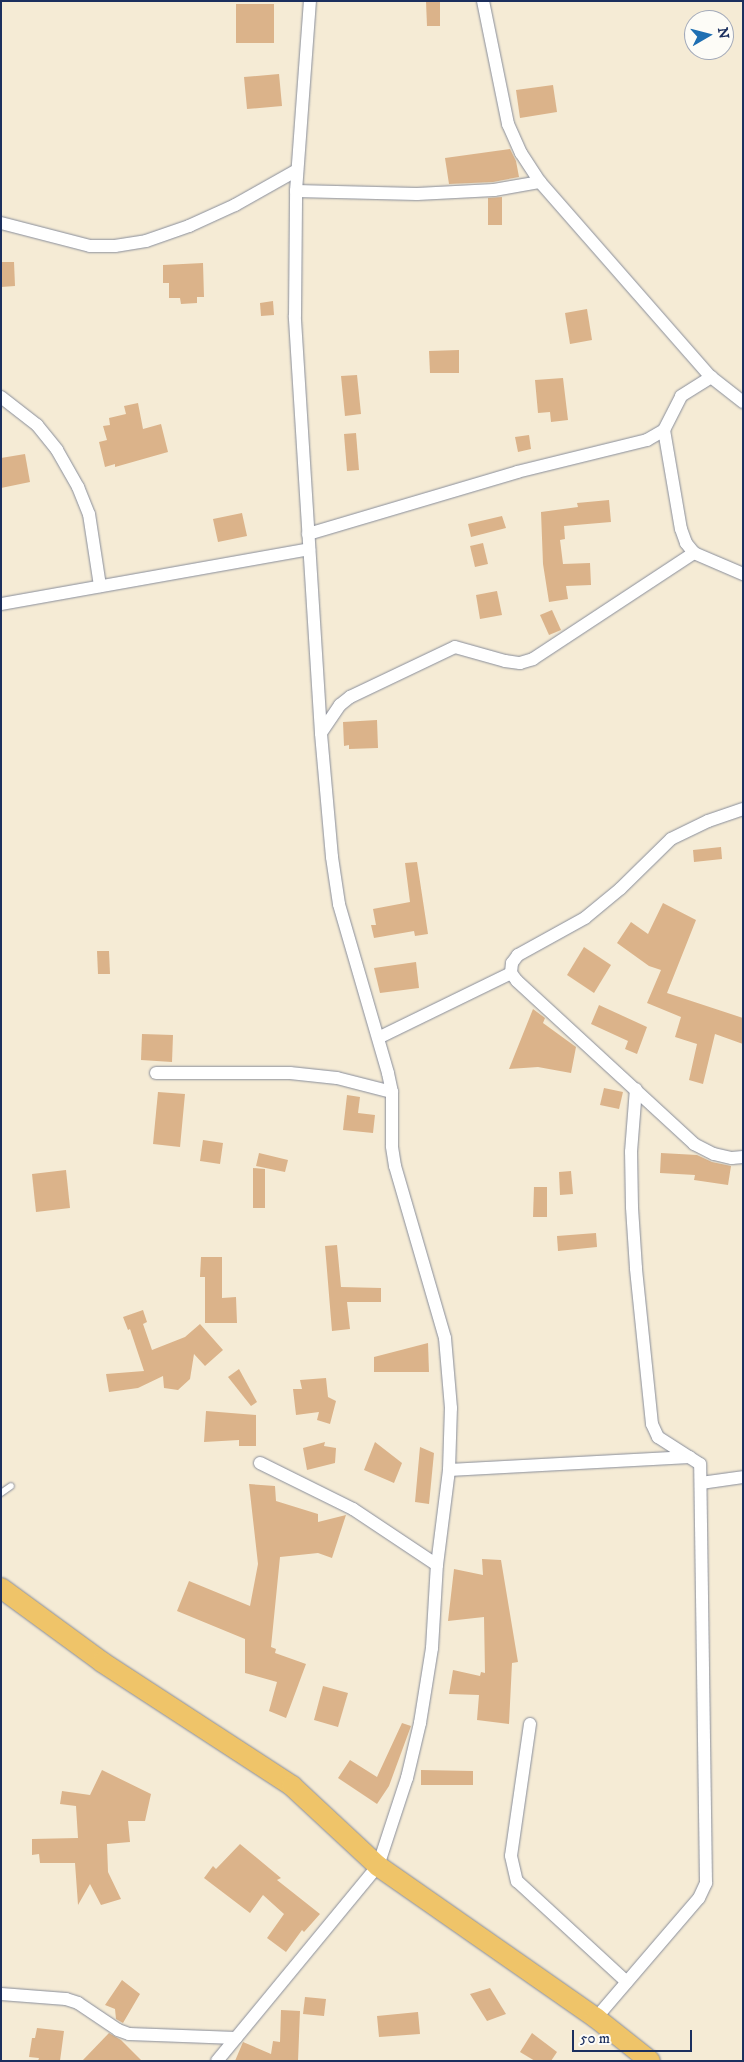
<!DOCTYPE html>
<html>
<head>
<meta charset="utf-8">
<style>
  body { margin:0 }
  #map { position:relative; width:744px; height:2062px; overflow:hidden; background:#f5ebd5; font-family:"IM FELL DW Pica",serif }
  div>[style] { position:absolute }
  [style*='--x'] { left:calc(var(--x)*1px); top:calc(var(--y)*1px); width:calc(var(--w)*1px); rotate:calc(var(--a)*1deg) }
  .building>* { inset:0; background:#dbb38a }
  .roads { filter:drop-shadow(0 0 1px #888d9a) drop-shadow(0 0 1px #888d9a) }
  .service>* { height:6px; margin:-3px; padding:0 3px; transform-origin:3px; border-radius:3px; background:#fff }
  .minor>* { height:12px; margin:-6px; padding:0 6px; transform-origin:6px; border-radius:6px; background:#fff }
  .primary>* { height:20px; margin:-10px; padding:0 10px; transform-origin:10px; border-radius:10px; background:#efc469 }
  span { translate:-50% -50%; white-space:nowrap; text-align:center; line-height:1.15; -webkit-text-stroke:5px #fdfcf7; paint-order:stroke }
  .frame { position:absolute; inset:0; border:2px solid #1b2f5e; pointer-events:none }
  .north { position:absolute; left:684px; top:10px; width:50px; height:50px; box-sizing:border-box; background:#fdfcf7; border:1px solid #a3aaba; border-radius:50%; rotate:82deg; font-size:14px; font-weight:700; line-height:20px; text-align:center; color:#1b2f5e }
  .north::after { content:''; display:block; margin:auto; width:18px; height:22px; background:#1f6fb2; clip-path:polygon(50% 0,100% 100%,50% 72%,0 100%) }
  .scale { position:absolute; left:572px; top:2030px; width:120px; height:22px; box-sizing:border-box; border:2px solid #1b2f5e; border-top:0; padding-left:6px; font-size:15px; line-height:18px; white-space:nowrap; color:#1b2f5e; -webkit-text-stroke:4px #fdfcf7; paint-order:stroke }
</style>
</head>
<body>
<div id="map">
  <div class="building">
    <i style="clip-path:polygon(426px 1px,440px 1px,440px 26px,427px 26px)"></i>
    <i style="clip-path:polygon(236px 4px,274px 4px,274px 43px,236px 43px)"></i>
    <i style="clip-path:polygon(279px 74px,282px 106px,247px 109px,244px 77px)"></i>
    <i style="clip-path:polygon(553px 85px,557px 112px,520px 118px,516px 90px)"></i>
    <i style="clip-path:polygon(510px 149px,516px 161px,519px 177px,493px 182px,449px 184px,445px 158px)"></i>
    <i style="clip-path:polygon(502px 197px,502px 225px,488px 225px,488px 198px)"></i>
    <i style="clip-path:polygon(1px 262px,14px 262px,15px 286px,1px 287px)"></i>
    <i style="clip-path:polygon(203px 263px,204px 297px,197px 297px,197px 303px,181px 304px,180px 298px,169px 298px,169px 283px,163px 283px,163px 265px)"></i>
    <i style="clip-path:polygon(273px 301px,274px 315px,261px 316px,260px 303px)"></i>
    <i style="clip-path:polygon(587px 309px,592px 340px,570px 344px,565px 313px)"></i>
    <i style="clip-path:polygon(459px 350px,459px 373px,430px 373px,429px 351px)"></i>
    <i style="clip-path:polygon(357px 375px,361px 414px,345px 416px,341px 376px)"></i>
    <i style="clip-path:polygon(563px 378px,568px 420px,551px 422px,550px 412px,538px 413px,535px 380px)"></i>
    <i style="clip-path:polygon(138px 403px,143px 429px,161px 424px,168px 452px,115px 467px,115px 464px,105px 467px,99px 442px,107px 440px,103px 426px,110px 425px,109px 418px,126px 414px,124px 406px)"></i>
    <i style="clip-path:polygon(356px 433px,359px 470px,347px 471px,344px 434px)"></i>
    <i style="clip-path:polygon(529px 435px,531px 449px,518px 452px,515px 437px)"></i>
    <i style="clip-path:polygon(25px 454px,30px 482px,1px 488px,1px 458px)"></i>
    <i style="clip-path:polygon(609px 500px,611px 522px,564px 526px,565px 539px,560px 540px,563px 564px,590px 563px,591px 585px,566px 586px,568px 599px,549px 602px,543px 564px,541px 512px,578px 507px,577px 503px)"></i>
    <i style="clip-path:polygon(242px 513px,247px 536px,218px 542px,213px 519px)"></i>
    <i style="clip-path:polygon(502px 516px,506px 528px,471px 537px,468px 524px)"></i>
    <i style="clip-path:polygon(483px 543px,488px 564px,475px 567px,470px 546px)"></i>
    <i style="clip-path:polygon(497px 591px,502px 615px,480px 619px,476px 595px)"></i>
    <i style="clip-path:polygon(552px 610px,561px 630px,549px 635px,540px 615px)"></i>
    <i style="clip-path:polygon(377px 720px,378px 748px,349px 749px,349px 745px,344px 746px,343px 722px)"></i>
    <i style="clip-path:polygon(721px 847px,722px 859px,694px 862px,693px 850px)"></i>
    <i style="clip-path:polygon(417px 862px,428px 934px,415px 936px,414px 931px,374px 938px,371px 925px,376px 925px,373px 909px,410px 902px,405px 863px)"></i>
    <i style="clip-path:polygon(663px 903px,696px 920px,667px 993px,743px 1018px,743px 1044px,715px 1034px,703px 1084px,689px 1080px,697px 1044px,675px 1037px,681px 1017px,647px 1003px,661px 970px,649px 966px,617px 943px,631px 922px,648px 934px)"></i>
    <i style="clip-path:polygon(584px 947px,611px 965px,594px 993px,567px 975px)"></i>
    <i style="clip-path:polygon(97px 951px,109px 951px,110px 974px,98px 974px)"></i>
    <i style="clip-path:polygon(416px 962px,419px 988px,380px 993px,374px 968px)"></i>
    <i style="clip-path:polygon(599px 1005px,647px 1027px,637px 1054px,625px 1049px,628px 1041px,591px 1024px)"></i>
    <i style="clip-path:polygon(533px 1009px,545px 1018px,543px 1023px,576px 1047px,571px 1073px,538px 1067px,509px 1069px)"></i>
    <i style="clip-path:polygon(142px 1034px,173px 1035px,172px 1062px,141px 1060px)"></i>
    <i style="clip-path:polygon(604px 1088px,623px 1092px,619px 1109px,600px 1105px)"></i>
    <i style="clip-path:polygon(158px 1092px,185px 1094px,180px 1147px,153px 1144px)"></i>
    <i style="clip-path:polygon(347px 1095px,360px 1097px,358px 1113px,375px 1115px,373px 1133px,343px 1130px)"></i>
    <i style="clip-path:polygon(203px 1140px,223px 1143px,220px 1164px,200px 1161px)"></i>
    <i style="clip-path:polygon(259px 1153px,288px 1160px,285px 1172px,256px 1166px)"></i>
    <i style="clip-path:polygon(661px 1153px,697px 1155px,712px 1162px,731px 1166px,728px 1185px,694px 1180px,695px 1175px,660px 1173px)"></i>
    <i style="clip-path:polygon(253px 1168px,265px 1169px,265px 1208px,253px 1208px)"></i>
    <i style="clip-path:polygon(66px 1170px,70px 1208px,36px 1212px,32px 1174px)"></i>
    <i style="clip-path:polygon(571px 1171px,573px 1194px,560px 1195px,559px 1172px)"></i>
    <i style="clip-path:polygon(534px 1187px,547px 1187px,547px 1217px,533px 1217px)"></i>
    <i style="clip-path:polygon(596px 1233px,597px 1247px,558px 1251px,557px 1236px)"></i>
    <i style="clip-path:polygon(337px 1245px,341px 1287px,381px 1288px,381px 1302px,347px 1302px,350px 1329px,332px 1331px,325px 1246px)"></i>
    <i style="clip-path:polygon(201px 1257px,222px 1257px,222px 1298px,236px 1297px,237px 1323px,205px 1323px,205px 1277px,200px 1277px)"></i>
    <i style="clip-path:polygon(143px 1310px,147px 1322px,143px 1324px,152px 1350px,185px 1337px,200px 1324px,223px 1350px,205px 1366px,194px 1354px,190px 1379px,178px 1390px,164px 1388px,163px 1376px,138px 1388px,109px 1392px,106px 1374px,144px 1371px,130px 1329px,128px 1330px,123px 1317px)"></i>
    <i style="clip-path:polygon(428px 1343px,429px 1372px,374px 1372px,374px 1357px)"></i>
    <i style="clip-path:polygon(239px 1369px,257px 1402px,251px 1406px,228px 1377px)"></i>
    <i style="clip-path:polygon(326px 1378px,328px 1397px,336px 1401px,330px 1424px,317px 1420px,319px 1412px,296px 1415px,293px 1389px,302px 1389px,300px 1380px)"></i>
    <i style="clip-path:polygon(206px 1411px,256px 1415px,256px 1446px,239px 1446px,239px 1440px,204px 1442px)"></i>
    <i style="clip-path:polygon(325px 1442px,324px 1446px,336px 1448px,335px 1463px,307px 1470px,303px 1448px)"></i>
    <i style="clip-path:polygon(375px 1442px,402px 1463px,394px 1483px,364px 1470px)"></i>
    <i style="clip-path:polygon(420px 1447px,434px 1453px,429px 1504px,415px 1502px)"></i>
    <i style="clip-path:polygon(249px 1484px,275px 1486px,276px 1501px,318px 1514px,318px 1522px,346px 1515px,332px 1558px,318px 1553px,280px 1557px,271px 1647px,276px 1649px,275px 1653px,306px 1664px,286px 1718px,269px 1711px,277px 1682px,245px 1673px,245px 1639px,177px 1611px,189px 1581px,250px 1606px,258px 1564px)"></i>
    <i style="clip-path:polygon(482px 1559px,501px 1560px,518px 1662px,512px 1663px,509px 1724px,477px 1720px,479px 1695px,449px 1694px,453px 1670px,480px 1676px,481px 1672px,485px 1673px,484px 1617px,448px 1621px,454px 1569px,483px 1575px)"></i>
    <i style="clip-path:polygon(323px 1686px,348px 1693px,338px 1727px,314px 1720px)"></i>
    <i style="clip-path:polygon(402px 1723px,411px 1726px,389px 1786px,377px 1804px,338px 1778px,350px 1760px,377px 1777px)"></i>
    <i style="clip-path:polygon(102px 1770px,151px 1794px,145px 1821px,128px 1821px,130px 1842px,107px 1844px,108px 1872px,121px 1899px,101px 1905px,90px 1884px,78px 1905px,75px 1863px,40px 1863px,39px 1854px,32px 1855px,32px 1839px,78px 1838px,76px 1806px,60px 1804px,62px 1791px,90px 1795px)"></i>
    <i style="clip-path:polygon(421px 1770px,473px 1771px,473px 1785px,421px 1785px)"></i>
    <i style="clip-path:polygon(240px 1844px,281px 1878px,277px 1880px,320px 1914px,304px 1932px,302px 1930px,286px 1952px,267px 1938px,284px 1914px,263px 1895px,250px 1913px,204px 1878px,213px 1866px,216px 1869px)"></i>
    <i style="clip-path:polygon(122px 1980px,140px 1994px,123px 2023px,116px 2019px,115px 2009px,105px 2005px)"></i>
    <i style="clip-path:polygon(490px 1988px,506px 2014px,487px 2021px,470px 1994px)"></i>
    <i style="clip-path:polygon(305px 1997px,326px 1999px,324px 2016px,303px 2014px)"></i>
    <i style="clip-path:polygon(281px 2010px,300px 2011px,298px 2061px,235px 2061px,243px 2042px,271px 2054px,273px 2041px,280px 2042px)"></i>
    <i style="clip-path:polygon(418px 2012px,420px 2034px,379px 2037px,377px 2016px)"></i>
    <i style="clip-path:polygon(37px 2028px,64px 2031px,60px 2061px,38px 2061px,39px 2058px,29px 2057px,32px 2038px,35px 2038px)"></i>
    <i style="clip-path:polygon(109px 2033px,121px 2040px,142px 2061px,82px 2061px)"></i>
    <i style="clip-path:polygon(532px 2033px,557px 2052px,551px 2061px,535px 2061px,520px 2052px)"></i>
  </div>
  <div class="roads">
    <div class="service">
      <i style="--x:1;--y:1493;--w:12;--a:-35"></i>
    </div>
    <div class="minor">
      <i style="--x:483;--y:1;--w:126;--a:78.5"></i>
      <i style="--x:508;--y:124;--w:32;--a:66"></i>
      <i style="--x:521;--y:153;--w:35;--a:57"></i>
      <i style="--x:540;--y:182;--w:259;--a:48.8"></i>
      <i style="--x:711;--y:377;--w:41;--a:38"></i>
      <i style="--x:296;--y:191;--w:121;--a:1.4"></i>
      <i style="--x:417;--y:194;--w:77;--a:-3"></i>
      <i style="--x:494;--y:190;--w:47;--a:-9.9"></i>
      <i style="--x:1;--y:223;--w:92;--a:14.5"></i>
      <i style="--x:90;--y:246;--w:25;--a:0"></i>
      <i style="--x:115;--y:246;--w:31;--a:-9"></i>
      <i style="--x:146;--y:241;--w:46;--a:-19.2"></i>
      <i style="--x:189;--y:226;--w:51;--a:-24.5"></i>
      <i style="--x:235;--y:205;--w:71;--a:-29.4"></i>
      <i style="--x:1;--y:397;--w:46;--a:37.9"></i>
      <i style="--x:37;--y:425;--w:32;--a:51"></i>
      <i style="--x:57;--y:450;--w:43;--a:60.4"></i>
      <i style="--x:78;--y:487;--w:29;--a:68"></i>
      <i style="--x:89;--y:514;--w:73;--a:81.3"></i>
      <i style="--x:664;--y:430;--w:100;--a:80.3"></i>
      <i style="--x:681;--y:529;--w:15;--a:70"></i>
      <i style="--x:686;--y:543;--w:13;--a:51"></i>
      <i style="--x:694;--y:553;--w:53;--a:23.2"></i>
      <i style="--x:308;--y:534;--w:218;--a:-16.5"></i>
      <i style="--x:517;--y:472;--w:134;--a:-13.8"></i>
      <i style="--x:647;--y:440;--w:20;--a:-30"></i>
      <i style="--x:664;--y:430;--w:38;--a:-63"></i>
      <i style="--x:681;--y:396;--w:36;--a:-32"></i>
      <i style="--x:1;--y:604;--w:313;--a:-10.1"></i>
      <i style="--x:321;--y:733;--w:34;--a:-56"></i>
      <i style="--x:340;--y:705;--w:13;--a:-39"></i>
      <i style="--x:350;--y:697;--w:116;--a:-25.5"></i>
      <i style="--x:455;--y:647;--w:52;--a:15.6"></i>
      <i style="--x:505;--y:661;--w:15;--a:8"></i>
      <i style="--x:520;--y:663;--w:14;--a:-17"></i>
      <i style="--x:533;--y:659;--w:193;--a:-33.4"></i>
      <i style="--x:743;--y:809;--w:37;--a:161"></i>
      <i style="--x:708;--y:821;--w:41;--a:154.1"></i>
      <i style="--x:671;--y:839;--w:71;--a:135.6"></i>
      <i style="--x:620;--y:889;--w:45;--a:140.4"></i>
      <i style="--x:585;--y:918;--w:77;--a:151.1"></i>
      <i style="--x:518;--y:955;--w:10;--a:127"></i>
      <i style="--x:512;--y:963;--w:10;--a:96"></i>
      <i style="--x:511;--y:973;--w:10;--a:53"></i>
      <i style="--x:517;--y:981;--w:241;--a:42.6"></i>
      <i style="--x:694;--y:1144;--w:22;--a:27"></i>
      <i style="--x:714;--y:1154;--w:18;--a:13"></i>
      <i style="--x:732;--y:1158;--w:11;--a:-5"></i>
      <i style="--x:380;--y:1037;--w:146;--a:-26"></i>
      <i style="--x:156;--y:1073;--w:134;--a:0"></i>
      <i style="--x:290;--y:1073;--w:47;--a:6.1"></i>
      <i style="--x:337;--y:1078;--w:57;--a:14.3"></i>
      <i style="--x:260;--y:1463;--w:104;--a:26.3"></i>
      <i style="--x:353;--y:1509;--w:101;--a:33.7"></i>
      <i style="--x:449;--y:1470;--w:241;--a:-3.1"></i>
      <i style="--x:701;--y:1483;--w:42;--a:-8.1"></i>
      <i style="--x:530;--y:1724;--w:133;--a:98.2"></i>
      <i style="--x:511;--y:1856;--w:26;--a:77"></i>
      <i style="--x:517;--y:1881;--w:149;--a:42.6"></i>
      <i style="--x:1;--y:1994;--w:65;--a:4.4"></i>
      <i style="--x:66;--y:1999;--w:13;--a:18"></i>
      <i style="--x:78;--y:2003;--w:48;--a:34"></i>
      <i style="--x:118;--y:2030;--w:12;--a:20"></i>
      <i style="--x:129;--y:2034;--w:107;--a:2.1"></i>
      <i style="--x:596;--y:2018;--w:158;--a:-49.4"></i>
      <i style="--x:699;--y:1898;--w:17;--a:-65"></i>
      <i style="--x:706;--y:1883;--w:419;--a:-90.8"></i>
      <i style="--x:700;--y:1464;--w:50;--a:-147.3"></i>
      <i style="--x:658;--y:1437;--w:14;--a:-115"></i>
      <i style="--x:652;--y:1424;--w:157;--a:-95.9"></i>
      <i style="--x:636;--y:1268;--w:61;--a:-93.8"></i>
      <i style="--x:632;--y:1207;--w:55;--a:-91"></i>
      <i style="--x:631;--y:1152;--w:63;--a:-85.5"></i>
      <i style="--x:217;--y:2061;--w:253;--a:-50.5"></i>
      <i style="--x:378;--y:1866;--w:93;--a:-71.8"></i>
      <i style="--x:407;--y:1778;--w:57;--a:-76.7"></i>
      <i style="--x:420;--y:1723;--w:76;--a:-80.9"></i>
      <i style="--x:432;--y:1648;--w:83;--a:-86.6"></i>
      <i style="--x:437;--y:1565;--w:96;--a:-82.8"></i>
      <i style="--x:449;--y:1470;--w:62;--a:-88.2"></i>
      <i style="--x:451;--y:1408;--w:70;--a:-94.9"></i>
      <i style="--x:445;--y:1338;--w:179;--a:-106.2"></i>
      <i style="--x:395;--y:1166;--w:20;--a:-99"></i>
      <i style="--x:392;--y:1146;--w:54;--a:-90"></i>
      <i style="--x:392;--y:1092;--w:19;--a:-102"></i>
      <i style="--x:388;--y:1073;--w:176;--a:-106.2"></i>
      <i style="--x:339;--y:904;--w:48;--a:-98.5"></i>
      <i style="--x:332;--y:857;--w:124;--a:-95.1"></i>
      <i style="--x:321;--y:733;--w:418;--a:-93.6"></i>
      <i style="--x:295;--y:316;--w:125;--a:-89.5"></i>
      <i style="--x:296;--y:191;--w:191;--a:-85.8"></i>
    </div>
    <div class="primary">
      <i style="--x:1;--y:1588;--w:125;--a:36.2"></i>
      <i style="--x:102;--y:1662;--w:227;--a:33.1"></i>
      <i style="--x:292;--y:1786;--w:117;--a:42.9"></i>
      <i style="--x:378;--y:1866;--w:266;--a:34.9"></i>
      <i style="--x:596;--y:2018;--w:69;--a:38.5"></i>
    </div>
  </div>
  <div class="frame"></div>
  <div class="north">N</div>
  <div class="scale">50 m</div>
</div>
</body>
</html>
